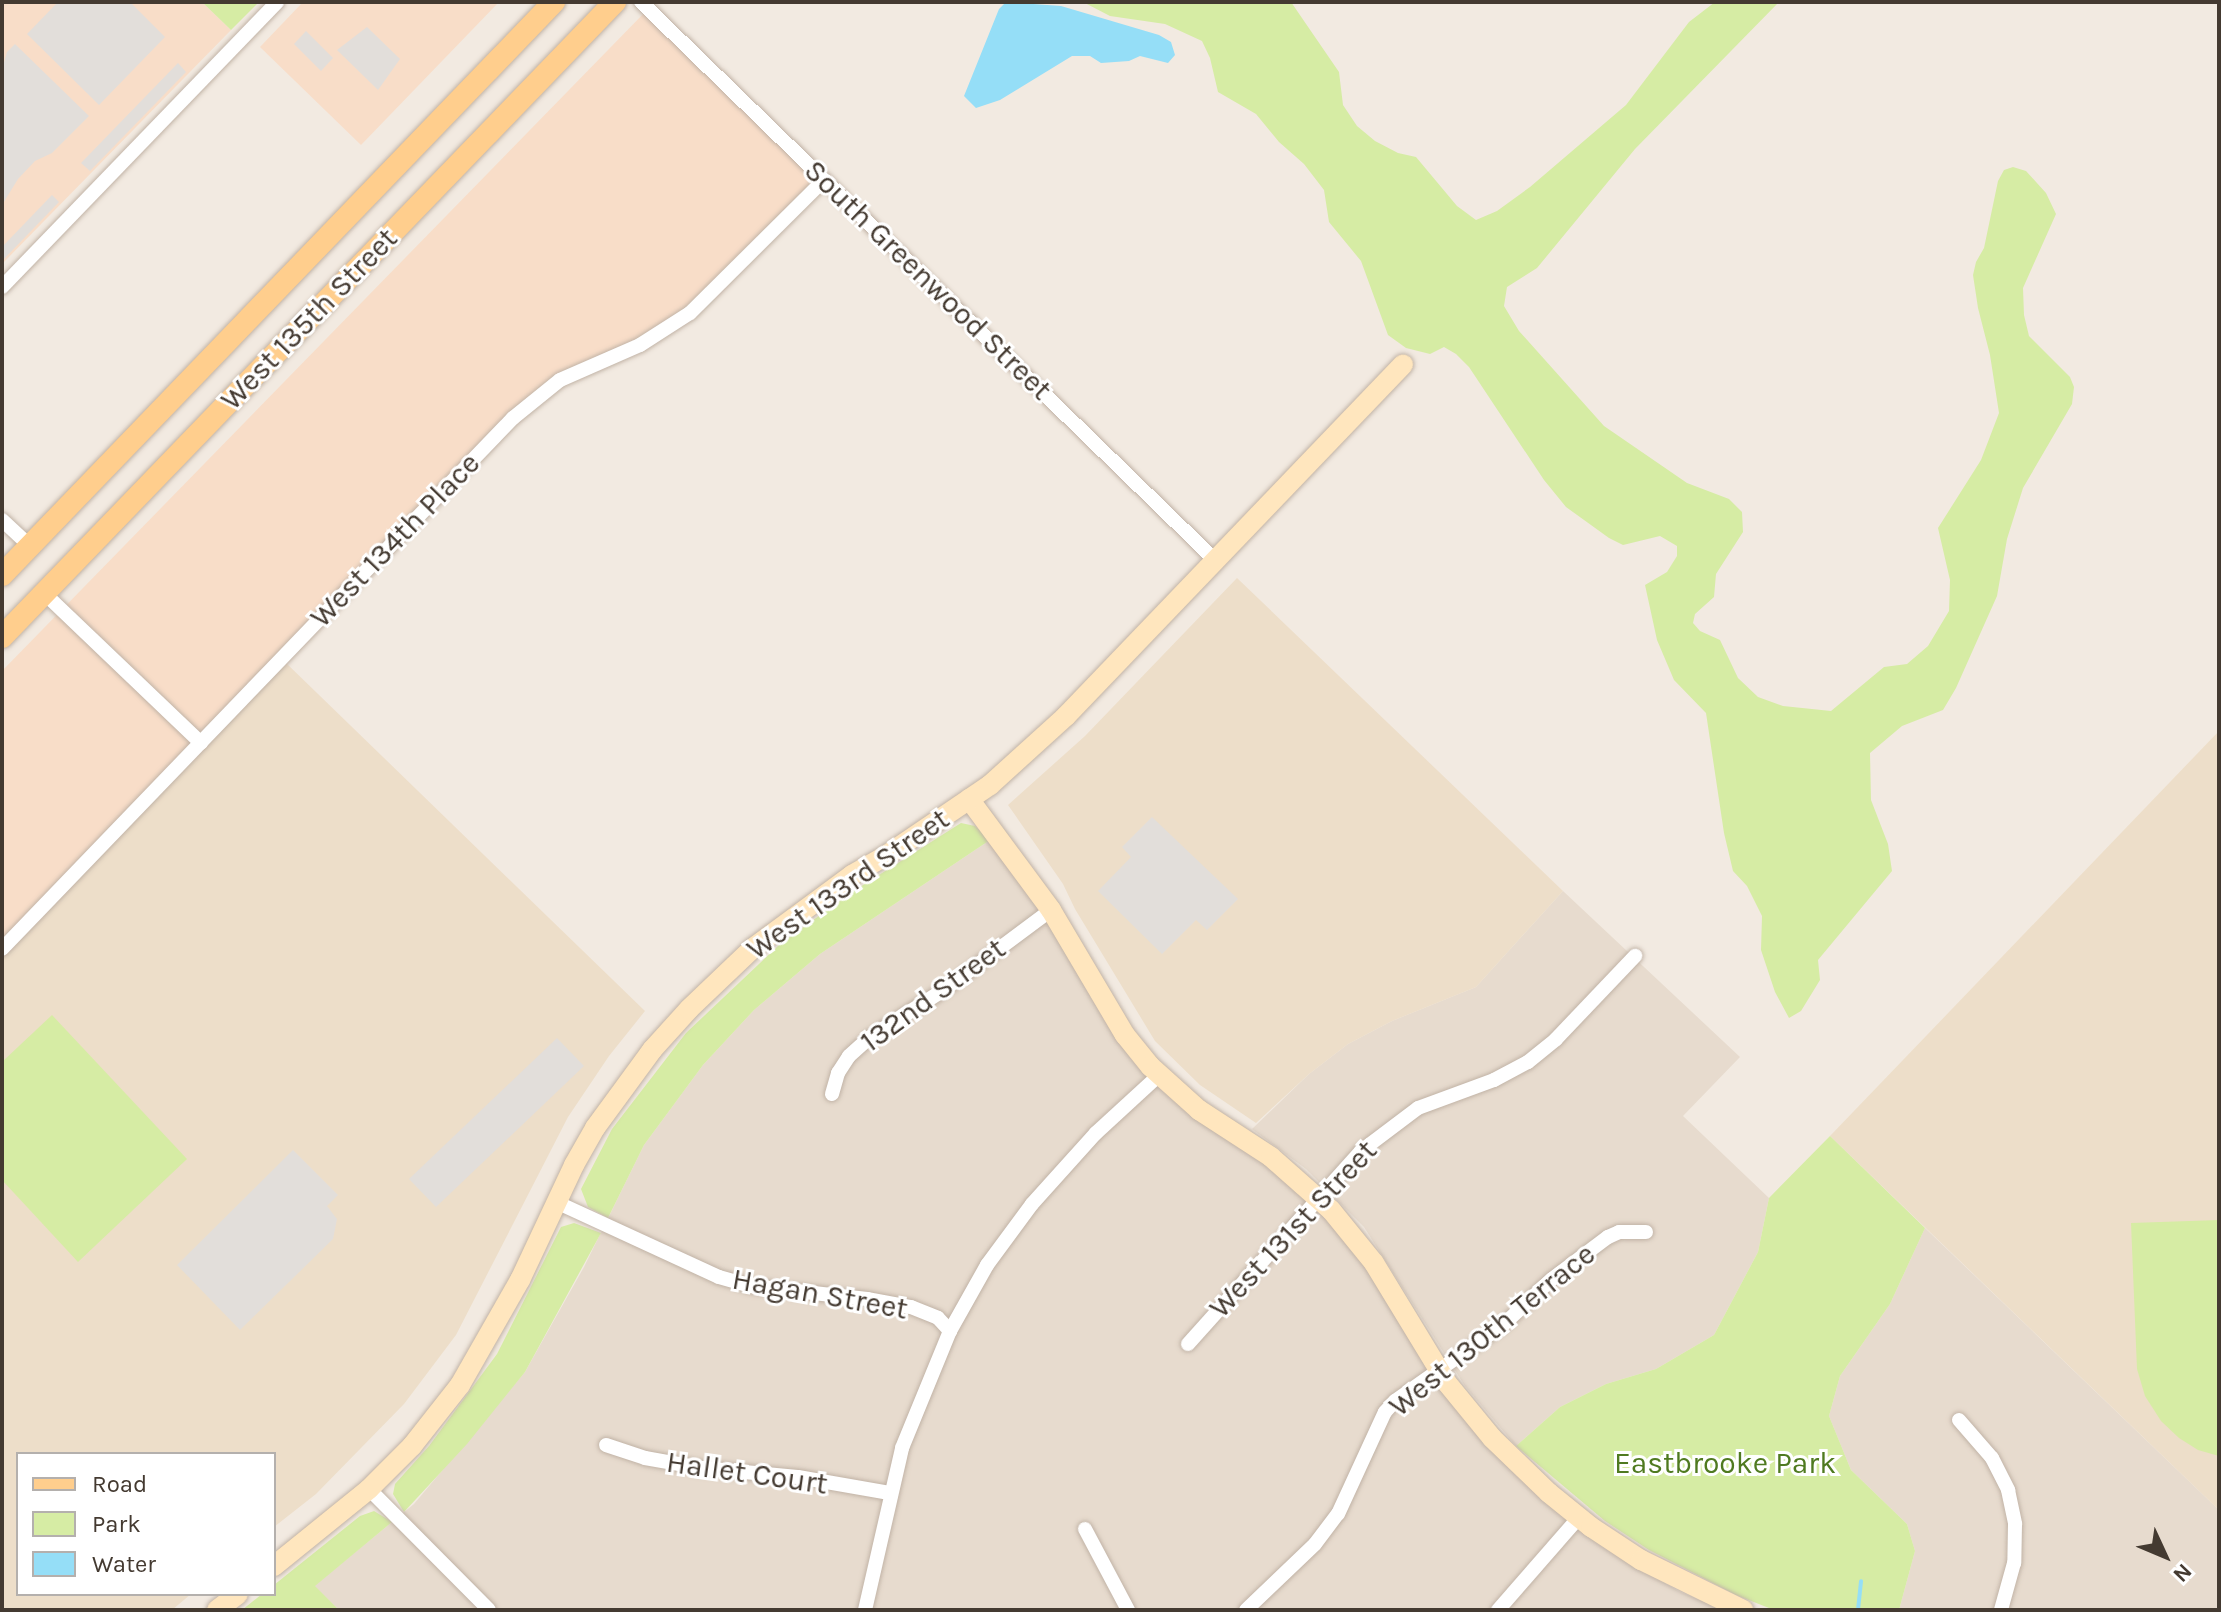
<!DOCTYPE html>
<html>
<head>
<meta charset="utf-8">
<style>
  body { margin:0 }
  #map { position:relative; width:2221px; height:1612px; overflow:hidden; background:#f2eae1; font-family:Karla,sans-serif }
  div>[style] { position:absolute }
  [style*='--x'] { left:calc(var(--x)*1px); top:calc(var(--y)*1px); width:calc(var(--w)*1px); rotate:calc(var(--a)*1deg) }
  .residential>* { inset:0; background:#e7dbce }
  .commercial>* { inset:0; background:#f8ddc8 }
  .education>* { inset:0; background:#eddec9 }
  .green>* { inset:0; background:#d6eca4 }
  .parking>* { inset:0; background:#e2deda }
  .water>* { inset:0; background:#95def7 }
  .stream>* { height:4px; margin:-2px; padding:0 2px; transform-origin:2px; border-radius:2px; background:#95def7 }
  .roads { filter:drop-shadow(0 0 2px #c1b3a6) drop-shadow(0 0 2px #c1b3a6) }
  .street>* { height:14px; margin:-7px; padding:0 7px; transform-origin:7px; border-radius:7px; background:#fff }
  .secondary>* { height:20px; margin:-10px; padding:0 10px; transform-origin:10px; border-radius:10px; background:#ffe6be }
  .primary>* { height:22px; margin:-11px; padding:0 11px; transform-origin:11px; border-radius:11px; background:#ffce8d }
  span { translate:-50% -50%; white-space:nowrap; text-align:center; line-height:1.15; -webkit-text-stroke:6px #fff; paint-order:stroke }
  .street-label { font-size:30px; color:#443a31 }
  .park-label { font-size:30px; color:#4f7a20 }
  .frame { position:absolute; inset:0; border:4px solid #443a31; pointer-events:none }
  .legend { position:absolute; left:16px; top:1452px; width:260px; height:144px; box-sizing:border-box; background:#fff; border:2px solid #b4b0ad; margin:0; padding:10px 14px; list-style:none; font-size:24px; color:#443a31 }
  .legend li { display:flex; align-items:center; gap:16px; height:40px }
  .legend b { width:40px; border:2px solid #b4b0ad }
  .north { position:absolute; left:2125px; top:1516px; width:80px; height:80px; -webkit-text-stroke:6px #fff; paint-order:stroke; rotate:134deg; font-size:22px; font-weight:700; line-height:32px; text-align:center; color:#443a31 }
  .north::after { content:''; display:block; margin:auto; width:28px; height:36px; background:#443a31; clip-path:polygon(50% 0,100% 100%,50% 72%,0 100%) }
</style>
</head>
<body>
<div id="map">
  <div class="residential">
    <i style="clip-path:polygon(990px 840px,1025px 888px,1135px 1060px,1185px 1110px,1260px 1158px,1317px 1207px,1365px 1263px,1452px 1403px,1640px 1568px,1678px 1591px,1724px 1610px,339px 1610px,314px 1586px,414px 1504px,525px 1372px,584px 1267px,644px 1145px,703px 1065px,754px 1010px,820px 954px)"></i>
    <i style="clip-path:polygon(1563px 891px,1740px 1057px,1683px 1116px,1769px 1198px,1758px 1252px,1714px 1335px,1656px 1369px,1606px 1384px,1560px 1407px,1516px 1446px,1465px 1386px,1364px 1227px,1306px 1169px,1252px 1129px,1309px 1074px,1348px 1044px,1392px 1021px,1476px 987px)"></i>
    <i style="clip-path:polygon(1925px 1228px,2219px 1510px,2219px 1610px,1899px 1610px,1915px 1551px,1907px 1524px,1851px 1470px,1829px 1416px,1840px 1376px,1890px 1304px)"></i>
  </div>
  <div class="commercial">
    <i style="clip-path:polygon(2px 2px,202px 2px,231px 30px,2px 264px)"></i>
    <i style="clip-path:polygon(303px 2px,499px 2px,361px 145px,260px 47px)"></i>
    <i style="clip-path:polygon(648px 9px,824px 180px,690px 313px,539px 396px,2px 954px,2px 671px)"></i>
  </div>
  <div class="education">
    <i style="clip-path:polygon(1237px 578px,1563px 891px,1476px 987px,1392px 1021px,1348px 1044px,1309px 1074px,1256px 1123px,1200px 1085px,1155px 1041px,1075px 909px,1063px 884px,1008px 805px,1085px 736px)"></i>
    <i style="clip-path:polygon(285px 662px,645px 1011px,609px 1056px,568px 1117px,456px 1335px,404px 1404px,316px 1494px,274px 1527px,274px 1454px,18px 1454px,18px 1594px,191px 1594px,172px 1610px,2px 1610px,2px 955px)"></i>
    <i style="clip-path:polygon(2219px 731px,2219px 1510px,1830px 1136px)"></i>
  </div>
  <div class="green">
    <i style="clip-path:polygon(202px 2px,259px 2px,231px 30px)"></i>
    <i style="clip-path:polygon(1083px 2px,1291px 2px,1339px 72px,1343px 105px,1357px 126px,1375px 141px,1398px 153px,1416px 157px,1457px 206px,1476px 220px,1497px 211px,1530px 187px,1626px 105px,1689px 22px,1715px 2px,1779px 2px,1635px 149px,1537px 268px,1507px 287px,1504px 306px,1519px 331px,1604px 426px,1687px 483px,1729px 499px,1742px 512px,1743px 532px,1716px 574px,1714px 597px,1695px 614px,1693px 623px,1700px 631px,1720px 640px,1738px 678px,1758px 697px,1783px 706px,1831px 711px,1884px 667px,1907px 664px,1928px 646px,1949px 611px,1950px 580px,1938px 528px,1981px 460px,1999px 413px,1990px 355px,1978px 308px,1973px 275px,1976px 262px,1984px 248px,1998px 181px,2004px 170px,2013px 167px,2026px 171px,2046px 193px,2056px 214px,2023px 288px,2024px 315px,2029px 336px,2070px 377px,2074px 387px,2072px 404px,2023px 488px,2007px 539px,1997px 596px,1956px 688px,1943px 710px,1902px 726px,1870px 753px,1871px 800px,1888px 844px,1892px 871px,1818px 960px,1820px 980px,1801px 1011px,1789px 1018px,1775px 992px,1761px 950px,1762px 916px,1747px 886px,1733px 871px,1724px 833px,1706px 713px,1674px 680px,1657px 640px,1645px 585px,1667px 572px,1677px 556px,1677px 546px,1660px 536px,1623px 545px,1609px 538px,1566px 507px,1544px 480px,1469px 367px,1456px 354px,1444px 347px,1430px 354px,1406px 348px,1388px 335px,1361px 261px,1329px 222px,1324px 190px,1304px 164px,1279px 142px,1256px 114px,1218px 92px,1210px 58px,1202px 41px,1165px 24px,1110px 16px)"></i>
    <i style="clip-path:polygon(961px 823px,975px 826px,990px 840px,820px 954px,754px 1010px,703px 1065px,644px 1145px,608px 1218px,588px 1207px,581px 1189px,612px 1129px,686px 1033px,780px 944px,852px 892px)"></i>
    <i style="clip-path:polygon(52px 1015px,187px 1159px,78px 1262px,2px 1180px,2px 1062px)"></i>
    <i style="clip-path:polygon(1830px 1136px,1925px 1228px,1890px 1304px,1840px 1376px,1829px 1416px,1851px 1470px,1907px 1524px,1915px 1551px,1899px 1610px,1774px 1610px,1736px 1595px,1649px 1550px,1605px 1521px,1516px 1446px,1560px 1407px,1606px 1384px,1656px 1369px,1714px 1335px,1758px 1252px,1769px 1198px)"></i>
    <i style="clip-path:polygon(2219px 1220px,2219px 1456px,2198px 1450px,2179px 1438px,2161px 1421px,2145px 1396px,2137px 1369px,2131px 1223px)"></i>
    <i style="clip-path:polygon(574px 1223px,601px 1233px,525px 1372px,467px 1444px,404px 1512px,393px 1494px,395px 1484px,429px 1446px,497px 1354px,561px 1227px)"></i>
    <i style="clip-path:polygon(374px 1511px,392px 1522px,315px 1586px,339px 1610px,242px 1610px,262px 1594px,274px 1594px,274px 1585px,360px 1516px)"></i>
  </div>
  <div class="parking">
    <i style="clip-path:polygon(58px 2px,130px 2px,165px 37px,99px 105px,27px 34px)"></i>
    <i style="clip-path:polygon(367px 27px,400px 59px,378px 90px,337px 50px)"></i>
    <i style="clip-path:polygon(306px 31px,333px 58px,321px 71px,294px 44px)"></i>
    <i style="clip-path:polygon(15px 44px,89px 116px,52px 153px,35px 161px,18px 179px,2px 205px,2px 69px,7px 52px)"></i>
    <i style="clip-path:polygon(178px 63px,186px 72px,90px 171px,81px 163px)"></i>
    <i style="clip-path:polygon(52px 195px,59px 202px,2px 261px,2px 247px)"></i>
    <i style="clip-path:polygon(1152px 817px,1238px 899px,1207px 930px,1196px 920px,1162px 954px,1098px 891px,1131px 857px,1122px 847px)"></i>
    <i style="clip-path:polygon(557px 1038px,584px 1066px,436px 1207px,409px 1179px)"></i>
    <i style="clip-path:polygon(293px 1150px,338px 1195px,327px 1206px,337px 1219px,333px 1239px,240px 1330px,177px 1265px)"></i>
  </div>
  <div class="water">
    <i style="clip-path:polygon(1006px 2px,1061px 6px,1159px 35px,1171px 42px,1175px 55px,1168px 63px,1140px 56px,1129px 61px,1101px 63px,1090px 56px,1072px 56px,1000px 100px,976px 108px,964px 96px,999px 9px)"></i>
  </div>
  <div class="stream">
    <i style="--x:1858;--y:1610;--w:29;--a:-84"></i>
  </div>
  <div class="roads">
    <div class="street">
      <i style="--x:641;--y:2;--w:799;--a:44.19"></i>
      <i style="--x:2;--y:287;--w:396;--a:-46"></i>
      <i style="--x:2;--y:520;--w:38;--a:43"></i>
      <i style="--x:44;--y:593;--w:217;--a:43.7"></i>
      <i style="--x:2;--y:949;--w:737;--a:-46.1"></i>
      <i style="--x:513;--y:418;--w:60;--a:-39"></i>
      <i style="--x:560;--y:380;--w:87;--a:-23.6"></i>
      <i style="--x:640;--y:345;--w:59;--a:-32.6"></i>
      <i style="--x:690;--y:313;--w:189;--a:-44.8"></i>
      <i style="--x:832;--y:1094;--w:22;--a:-74"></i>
      <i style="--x:838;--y:1073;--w:20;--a:-57"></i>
      <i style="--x:849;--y:1056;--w:27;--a:-42"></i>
      <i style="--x:869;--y:1038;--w:90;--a:-32.8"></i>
      <i style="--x:945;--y:989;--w:132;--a:-36.7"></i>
      <i style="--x:556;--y:1202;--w:179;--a:24.7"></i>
      <i style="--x:719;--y:1277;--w:33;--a:16"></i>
      <i style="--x:751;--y:1286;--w:117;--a:6.4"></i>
      <i style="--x:867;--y:1299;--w:45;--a:10.3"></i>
      <i style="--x:911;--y:1307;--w:29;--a:22"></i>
      <i style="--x:938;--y:1318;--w:18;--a:47"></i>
      <i style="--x:1188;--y:1344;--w:259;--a:-48.1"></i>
      <i style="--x:1361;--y:1151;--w:71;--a:-37"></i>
      <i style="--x:1418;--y:1108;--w:81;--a:-20.2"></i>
      <i style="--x:1494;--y:1080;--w:38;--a:-28"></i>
      <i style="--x:1528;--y:1062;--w:36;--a:-39"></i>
      <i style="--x:1556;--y:1039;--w:115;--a:-46.4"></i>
      <i style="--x:1959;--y:1420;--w:50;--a:49"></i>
      <i style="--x:1992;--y:1458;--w:36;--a:63"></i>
      <i style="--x:2008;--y:1490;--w:35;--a:78"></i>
      <i style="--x:2015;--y:1524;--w:39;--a:91"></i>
      <i style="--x:2014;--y:1563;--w:49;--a:105.5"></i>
      <i style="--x:606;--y:1445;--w:41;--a:18.4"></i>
      <i style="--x:645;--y:1458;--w:58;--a:10"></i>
      <i style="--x:702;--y:1468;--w:96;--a:5.4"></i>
      <i style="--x:798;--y:1477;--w:93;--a:9.9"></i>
      <i style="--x:369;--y:1489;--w:170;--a:45.2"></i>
      <i style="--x:1085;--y:1529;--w:92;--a:62"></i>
      <i style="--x:865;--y:1610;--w:166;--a:-77.1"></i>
      <i style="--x:902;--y:1448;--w:126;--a:-67.7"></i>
      <i style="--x:950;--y:1331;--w:76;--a:-60.7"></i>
      <i style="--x:987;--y:1265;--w:76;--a:-53.6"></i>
      <i style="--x:1032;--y:1204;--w:96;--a:-48"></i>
      <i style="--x:1096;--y:1133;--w:86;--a:-42.6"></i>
      <i style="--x:1246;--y:1610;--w:95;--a:-43.7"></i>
      <i style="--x:1315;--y:1544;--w:38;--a:-53"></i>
      <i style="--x:1338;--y:1514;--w:112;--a:-65.3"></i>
      <i style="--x:1385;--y:1412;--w:15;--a:-48"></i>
      <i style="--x:1395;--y:1401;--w:132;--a:-35.1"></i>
      <i style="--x:1503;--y:1325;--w:67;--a:-43.2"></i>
      <i style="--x:1552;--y:1279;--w:70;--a:-36.9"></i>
      <i style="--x:1608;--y:1237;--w:12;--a:-24"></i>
      <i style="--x:1619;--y:1232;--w:27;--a:0"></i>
      <i style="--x:1498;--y:1610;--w:123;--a:-48.9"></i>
    </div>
    <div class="secondary">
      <i style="--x:969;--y:799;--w:138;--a:53.5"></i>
      <i style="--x:1051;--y:910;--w:145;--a:59.4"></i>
      <i style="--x:1125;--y:1035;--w:40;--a:51"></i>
      <i style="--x:1150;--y:1066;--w:66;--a:41.9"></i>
      <i style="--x:1199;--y:1110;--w:86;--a:33.1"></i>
      <i style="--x:1271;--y:1157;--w:80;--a:41.5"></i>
      <i style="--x:1331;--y:1210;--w:68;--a:50.9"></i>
      <i style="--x:1374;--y:1263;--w:140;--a:58.7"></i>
      <i style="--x:1447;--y:1383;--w:71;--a:50.7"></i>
      <i style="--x:1492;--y:1438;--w:79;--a:44"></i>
      <i style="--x:1549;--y:1493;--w:54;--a:39"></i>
      <i style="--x:1591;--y:1527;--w:60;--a:33.4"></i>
      <i style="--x:1641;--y:1560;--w:114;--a:26.1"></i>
      <i style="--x:274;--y:1566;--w:122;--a:-39"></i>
      <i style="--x:369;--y:1489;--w:61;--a:-45"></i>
      <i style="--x:412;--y:1446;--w:78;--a:-51.8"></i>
      <i style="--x:460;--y:1385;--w:121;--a:-60.3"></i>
      <i style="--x:520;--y:1280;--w:127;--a:-64.8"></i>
      <i style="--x:574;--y:1165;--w:43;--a:-60.4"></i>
      <i style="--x:595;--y:1128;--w:97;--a:-53.8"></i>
      <i style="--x:652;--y:1050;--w:55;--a:-47.9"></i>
      <i style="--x:689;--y:1009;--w:88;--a:-43.6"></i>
      <i style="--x:753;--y:948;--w:123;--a:-36.4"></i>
      <i style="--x:852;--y:875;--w:40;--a:-29.7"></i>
      <i style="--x:887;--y:855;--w:125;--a:-34.2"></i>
      <i style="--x:990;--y:785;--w:103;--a:-42.2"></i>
      <i style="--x:1066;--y:716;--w:487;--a:-46.2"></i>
      <i style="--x:217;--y:1610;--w:26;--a:-37"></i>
    </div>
    <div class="primary">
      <i style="--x:2;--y:575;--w:796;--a:-46.07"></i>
      <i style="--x:2;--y:637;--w:883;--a:-46.01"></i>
    </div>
  </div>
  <div class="street-label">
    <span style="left:928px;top:280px;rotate:44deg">South Greenwood Street</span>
    <span style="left:309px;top:319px;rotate:-46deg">West 135th Street</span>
    <span style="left:395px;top:540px;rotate:-46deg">West 134th Place</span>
    <span style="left:848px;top:884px;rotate:-35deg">West 133rd Street</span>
    <span style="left:933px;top:995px;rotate:-36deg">132nd Street</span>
    <span style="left:1293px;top:1229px;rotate:-47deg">West 131st Street</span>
    <span style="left:820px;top:1294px;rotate:10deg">Hagan Street</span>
    <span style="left:1492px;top:1330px;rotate:-39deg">West 130th Terrace</span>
    <span style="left:747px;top:1473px;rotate:8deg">Hallet Court</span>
  </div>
  <div class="park-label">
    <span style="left:1725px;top:1463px">Eastbrooke Park</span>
  </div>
  <div class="frame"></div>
  <ul class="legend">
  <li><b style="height:10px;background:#ffce8d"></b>Road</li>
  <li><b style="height:22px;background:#d6eca4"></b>Park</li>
  <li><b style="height:22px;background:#95def7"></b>Water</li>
  </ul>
  <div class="north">N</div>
</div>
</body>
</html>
